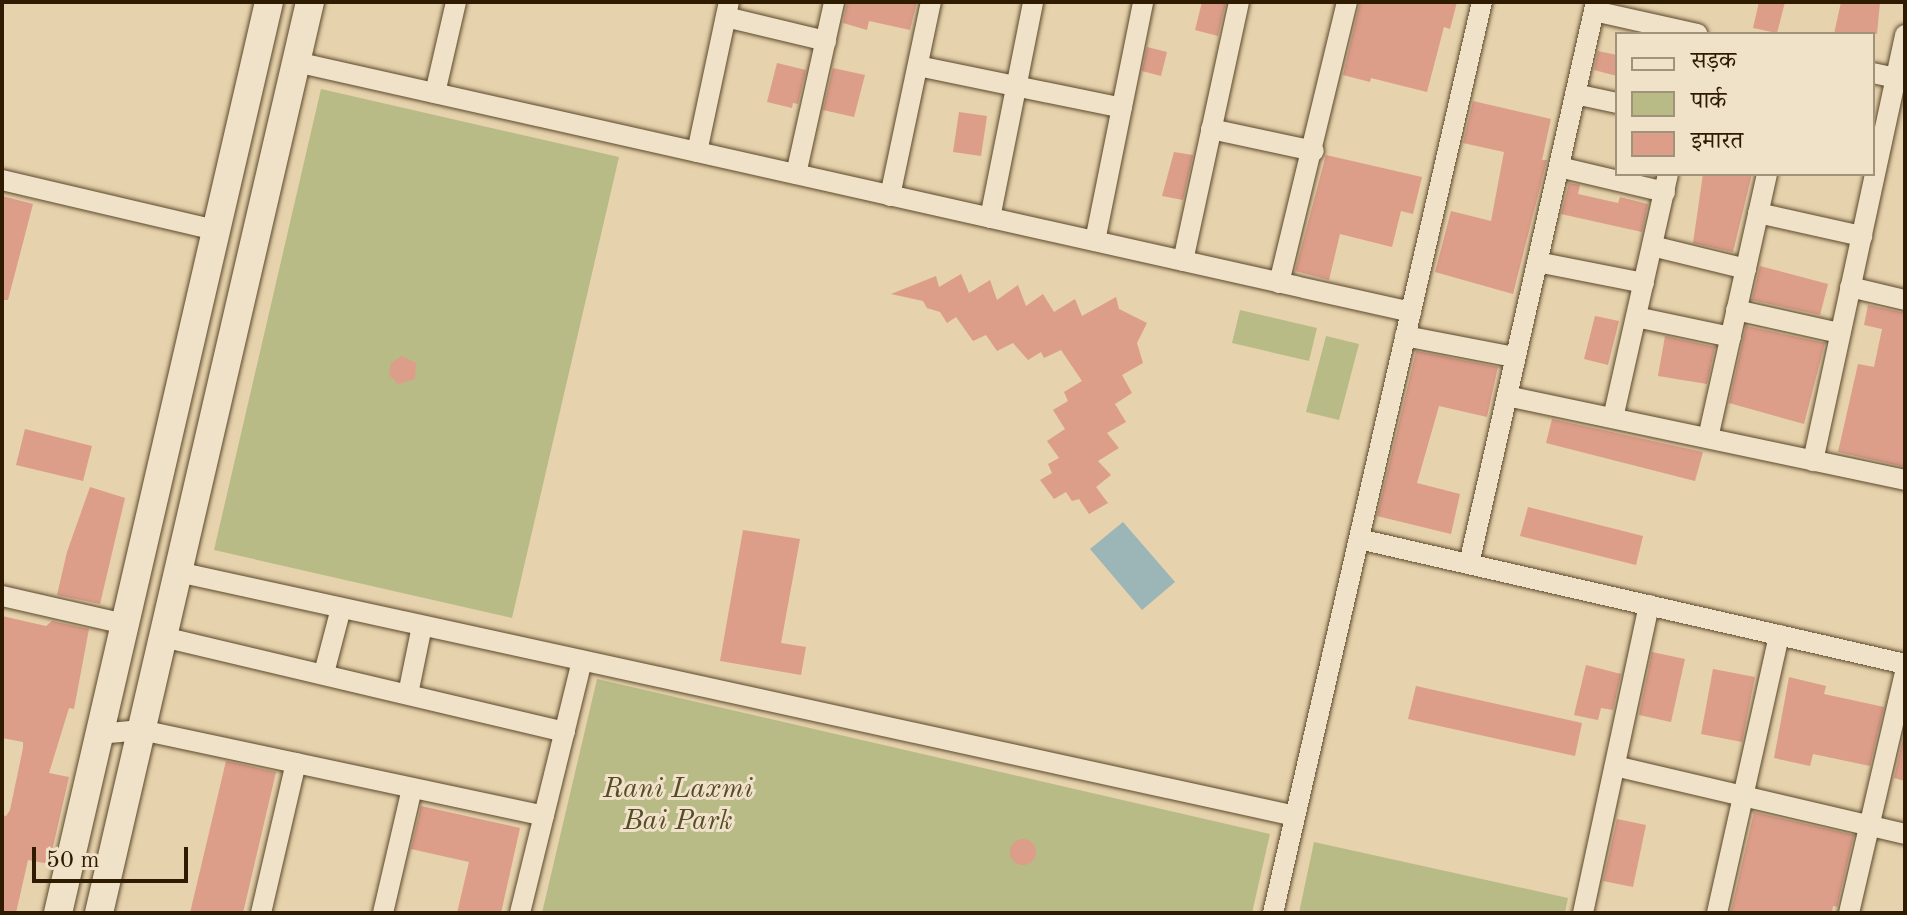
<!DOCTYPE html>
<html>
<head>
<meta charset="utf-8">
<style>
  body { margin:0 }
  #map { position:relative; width:1907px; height:915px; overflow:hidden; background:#e6d2ac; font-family:"Old Standard TT","Noto Serif Devanagari",serif }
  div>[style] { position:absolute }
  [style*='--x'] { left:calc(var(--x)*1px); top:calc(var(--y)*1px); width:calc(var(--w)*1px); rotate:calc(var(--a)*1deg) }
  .green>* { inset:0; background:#b9bb87 }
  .water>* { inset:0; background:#9cb5b6 }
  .building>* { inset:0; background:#dc9d89 }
  .round { border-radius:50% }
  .roads { filter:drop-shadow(0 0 2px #5c492b) drop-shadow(0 0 2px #5c492b) }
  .street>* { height:20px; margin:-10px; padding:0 10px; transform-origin:10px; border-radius:10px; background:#efe2c9 }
  .secondary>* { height:28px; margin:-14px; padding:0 14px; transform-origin:14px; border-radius:14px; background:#efe2c9 }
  span { translate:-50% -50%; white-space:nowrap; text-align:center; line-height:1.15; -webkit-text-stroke:6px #efe2c9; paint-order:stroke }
  .park-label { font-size:28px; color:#584b28; font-style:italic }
  .frame { position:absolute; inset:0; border:4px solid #2e1b00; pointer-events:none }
  .legend { position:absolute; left:1615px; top:32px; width:260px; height:144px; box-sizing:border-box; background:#efe2c9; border:2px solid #a29279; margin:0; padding:10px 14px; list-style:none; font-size:24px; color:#2e1b00 }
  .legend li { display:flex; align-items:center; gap:16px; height:40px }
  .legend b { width:40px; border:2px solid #a29279 }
  .scale { position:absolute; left:32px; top:847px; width:156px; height:36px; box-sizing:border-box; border:4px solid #2e1b00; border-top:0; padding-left:10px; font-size:24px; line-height:28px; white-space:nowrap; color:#2e1b00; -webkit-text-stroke:6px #efe2c9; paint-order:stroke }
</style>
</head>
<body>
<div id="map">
  <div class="green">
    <i style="clip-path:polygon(321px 89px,619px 157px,512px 618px,214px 550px)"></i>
    <i style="clip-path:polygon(1240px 310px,1317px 328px,1309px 361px,1232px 343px)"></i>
    <i style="clip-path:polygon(1326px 336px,1359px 344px,1339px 420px,1306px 412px)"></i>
    <i style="clip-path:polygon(597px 679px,1270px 834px,1252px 913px,542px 913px)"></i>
    <i style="clip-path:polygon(1314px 842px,1568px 898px,1565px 913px,1299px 913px)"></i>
  </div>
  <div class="water">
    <i style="clip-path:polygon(1123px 522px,1175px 582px,1142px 610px,1090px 549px)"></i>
  </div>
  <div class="building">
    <i style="clip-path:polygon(847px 2px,917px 2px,910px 30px,869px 21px,867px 30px,843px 23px)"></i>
    <i style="clip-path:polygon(1202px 2px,1226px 2px,1218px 36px,1195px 30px)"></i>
    <i style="clip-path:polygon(1360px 2px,1457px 2px,1450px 29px,1444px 27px,1427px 92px,1371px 78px,1370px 82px,1343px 75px)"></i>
    <i style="clip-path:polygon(1759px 2px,1785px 2px,1777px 33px,1753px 28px)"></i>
    <i style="clip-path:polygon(1841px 2px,1880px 2px,1877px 34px,1834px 34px)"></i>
    <i style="clip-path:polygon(1147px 47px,1167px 52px,1161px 76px,1142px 71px)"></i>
    <i style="clip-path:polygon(1598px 51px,1617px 55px,1617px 76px,1594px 70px)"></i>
    <i style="clip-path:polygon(777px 63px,806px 70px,798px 104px,793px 103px,792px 108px,767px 102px)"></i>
    <i style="clip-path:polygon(833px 68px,865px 75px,854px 117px,823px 110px)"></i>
    <i style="clip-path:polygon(1473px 101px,1551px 119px,1542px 160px,1547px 160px,1513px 294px,1435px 272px,1451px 211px,1491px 221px,1504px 152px,1463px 143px)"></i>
    <i style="clip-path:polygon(959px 112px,987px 116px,981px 156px,953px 152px)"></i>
    <i style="clip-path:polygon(1174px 152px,1193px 155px,1183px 200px,1162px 196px)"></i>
    <i style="clip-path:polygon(1326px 155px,1422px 177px,1413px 214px,1401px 211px,1392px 247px,1340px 234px,1329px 280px,1295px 271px)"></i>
    <i style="clip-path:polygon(1703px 174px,1752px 174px,1733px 252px,1693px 243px)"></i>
    <i style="clip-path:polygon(1569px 183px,1580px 185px,1578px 194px,1618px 203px,1620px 197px,1648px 204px,1642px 232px,1561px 214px)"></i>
    <i style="clip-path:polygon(2px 196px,33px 204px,8px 300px,2px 300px)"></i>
    <i style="clip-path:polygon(1760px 266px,1828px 284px,1820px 315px,1752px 300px)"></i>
    <i style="clip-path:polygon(961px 274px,969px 293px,990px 280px,997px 300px,1018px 285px,1026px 306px,1043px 294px,1054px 312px,1075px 299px,1082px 316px,1116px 297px,1119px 309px,1147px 323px,1137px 343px,1143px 363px,1122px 375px,1132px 393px,1115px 404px,1126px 422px,1107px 433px,1119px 448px,1098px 461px,1111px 475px,1096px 487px,1108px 503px,1089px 514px,1079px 499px,1072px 501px,1066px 492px,1054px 499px,1040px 480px,1052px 473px,1048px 464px,1059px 458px,1047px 441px,1065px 429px,1053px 410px,1068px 401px,1064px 392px,1082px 381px,1061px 350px,1044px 358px,1041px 352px,1028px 360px,1013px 343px,997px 351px,986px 335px,973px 341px,956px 317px,947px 323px,940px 312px,927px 308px,923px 301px,891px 294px,936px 276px,939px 287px)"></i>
    <i style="clip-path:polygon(1868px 305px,1905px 313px,1905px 467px,1838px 452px,1858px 364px,1874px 367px,1882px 329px,1864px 325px)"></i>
    <i style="clip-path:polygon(1595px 316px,1619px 321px,1608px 365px,1584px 359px)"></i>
    <i style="clip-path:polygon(1746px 326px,1825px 343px,1804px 424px,1729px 403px)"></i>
    <i style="clip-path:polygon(1665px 336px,1715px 347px,1707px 384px,1658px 376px)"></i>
    <i style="clip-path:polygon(1416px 351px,1498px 367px,1487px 417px,1439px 406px,1417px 483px,1460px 494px,1451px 534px,1377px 516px)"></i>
    <i style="clip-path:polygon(402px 356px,416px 363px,415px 379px,398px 384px,389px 375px,391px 363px)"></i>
    <i style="clip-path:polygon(1552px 419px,1703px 452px,1695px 481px,1546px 443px)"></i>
    <i style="clip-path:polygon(25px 429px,92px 446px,83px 481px,16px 465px)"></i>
    <i style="clip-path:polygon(90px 487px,125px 498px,100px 604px,57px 595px,67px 552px)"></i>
    <i style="clip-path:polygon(1528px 507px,1643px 536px,1636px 565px,1520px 536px)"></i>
    <i style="clip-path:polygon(743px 530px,800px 539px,781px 643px,806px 647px,801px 675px,720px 661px)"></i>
    <i style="clip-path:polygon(2px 616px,46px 626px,52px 621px,89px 629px,74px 709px,69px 708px,49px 773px,69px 777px,49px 864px,28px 860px,16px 913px,2px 913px,2px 815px,6px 816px,10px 810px,23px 748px,23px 742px,2px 738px)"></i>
    <i style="clip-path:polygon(1652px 652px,1685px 659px,1671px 722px,1639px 715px)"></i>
    <i style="clip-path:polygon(1586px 665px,1621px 674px,1613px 710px,1601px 708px,1598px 720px,1574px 715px)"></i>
    <i style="clip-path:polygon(1713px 669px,1755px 677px,1742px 742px,1701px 734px)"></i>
    <i style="clip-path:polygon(1789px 677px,1826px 686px,1824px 694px,1884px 707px,1870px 766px,1813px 754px,1810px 766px,1774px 758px)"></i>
    <i style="clip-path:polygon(1416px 686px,1582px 723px,1575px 756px,1408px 719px)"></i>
    <i style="clip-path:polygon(1905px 730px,1905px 781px,1894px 778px)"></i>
    <i style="clip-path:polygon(226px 761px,276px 772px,243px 913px,190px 913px)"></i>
    <i style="clip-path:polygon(421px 806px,520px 828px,501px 913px,457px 913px,469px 862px,411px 849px)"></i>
    <i style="clip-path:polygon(1754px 812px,1854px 835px,1837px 907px,1833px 906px,1832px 913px,1731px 911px)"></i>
    <i style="clip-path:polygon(1617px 819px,1646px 825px,1633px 887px,1603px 881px)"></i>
    <i class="round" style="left:1010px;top:839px;width:26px;height:26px"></i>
  </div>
  <div class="roads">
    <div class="street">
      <i style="--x:1594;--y:11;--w:106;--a:12.6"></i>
      <i style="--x:726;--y:17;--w:103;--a:13.5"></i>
      <i style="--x:296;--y:62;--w:1143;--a:12.64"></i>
      <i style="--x:918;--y:66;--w:208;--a:11.6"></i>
      <i style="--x:1873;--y:73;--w:33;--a:12"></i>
      <i style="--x:435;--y:93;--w:93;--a:-77"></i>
      <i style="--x:1575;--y:94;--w:43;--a:12.1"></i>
      <i style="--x:1211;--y:129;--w:105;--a:12.1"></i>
      <i style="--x:697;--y:152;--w:153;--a:-78"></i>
      <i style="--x:1559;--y:167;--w:109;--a:13.3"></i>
      <i style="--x:796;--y:174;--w:176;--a:-77.5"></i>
      <i style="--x:2;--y:180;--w:220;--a:13.2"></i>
      <i style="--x:890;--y:196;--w:198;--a:-78.1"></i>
      <i style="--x:1758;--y:213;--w:107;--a:12.5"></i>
      <i style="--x:990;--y:218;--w:220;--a:-78.7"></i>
      <i style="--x:1095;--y:241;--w:244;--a:-78.6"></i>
      <i style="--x:1652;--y:246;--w:97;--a:13.7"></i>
      <i style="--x:1183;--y:261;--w:265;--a:-77.8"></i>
      <i style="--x:1537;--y:262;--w:109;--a:11.1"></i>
      <i style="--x:1279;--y:283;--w:289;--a:-76.4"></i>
      <i style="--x:1850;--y:287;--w:57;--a:13.3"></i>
      <i style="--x:1736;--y:310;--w:107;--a:12.5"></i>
      <i style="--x:1636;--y:317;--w:97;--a:11.9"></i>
      <i style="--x:1405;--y:336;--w:111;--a:10.9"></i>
      <i style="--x:1507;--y:396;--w:407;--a:11.9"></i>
      <i style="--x:1613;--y:418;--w:250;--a:-77.3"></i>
      <i style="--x:1708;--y:438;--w:271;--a:-77.4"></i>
      <i style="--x:1813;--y:461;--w:436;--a:-77.8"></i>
      <i style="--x:1359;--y:539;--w:560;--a:12.89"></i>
      <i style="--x:1469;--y:564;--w:576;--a:-77.27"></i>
      <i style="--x:178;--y:572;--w:1143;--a:12.32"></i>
      <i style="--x:2;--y:596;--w:126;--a:12.8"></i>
      <i style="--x:163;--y:637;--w:413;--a:13.3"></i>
      <i style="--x:324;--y:673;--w:67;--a:-75.3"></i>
      <i style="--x:408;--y:694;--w:69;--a:-78.4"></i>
      <i style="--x:99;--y:734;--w:42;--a:-5.4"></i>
      <i style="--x:141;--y:730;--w:412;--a:12"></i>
      <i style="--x:1615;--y:766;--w:298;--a:13.2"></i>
      <i style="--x:261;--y:913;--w:154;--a:-76.9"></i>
      <i style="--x:383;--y:913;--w:128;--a:-76.9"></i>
      <i style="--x:520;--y:913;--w:260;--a:-76.2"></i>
      <i style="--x:1273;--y:913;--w:935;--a:-77.08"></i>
      <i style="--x:1583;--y:913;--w:315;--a:-77.9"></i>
      <i style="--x:1717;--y:913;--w:285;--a:-77.4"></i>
      <i style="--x:1849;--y:913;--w:246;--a:-76.9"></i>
    </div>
    <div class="secondary">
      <i style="--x:58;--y:913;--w:935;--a:-76.96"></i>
      <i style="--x:99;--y:913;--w:935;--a:-76.96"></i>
    </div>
  </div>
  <div class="park-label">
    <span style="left:678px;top:806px">Rani Laxmi<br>Bai Park</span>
  </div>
  <div class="frame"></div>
  <ul class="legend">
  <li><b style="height:10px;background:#efe2c9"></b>सड़क</li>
  <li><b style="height:22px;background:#b9bb87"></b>पार्क</li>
  <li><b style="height:22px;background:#dc9d89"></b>इमारत</li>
  </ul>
  <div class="scale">50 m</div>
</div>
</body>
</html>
